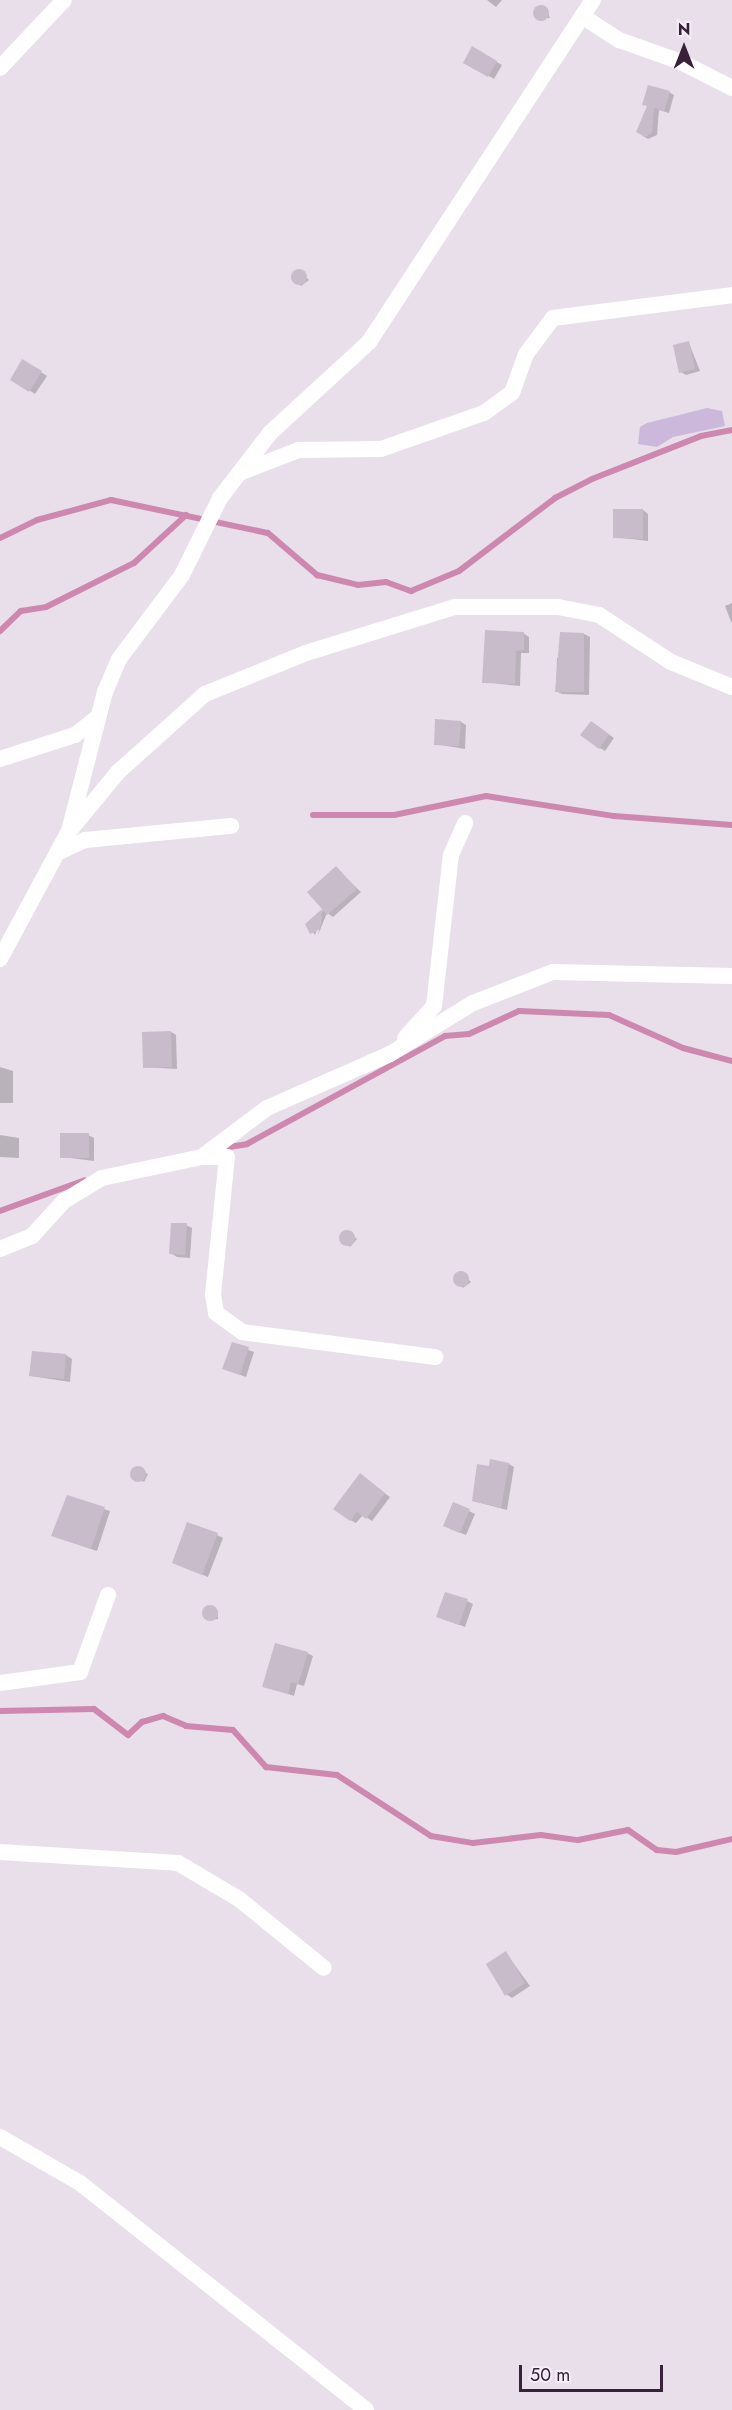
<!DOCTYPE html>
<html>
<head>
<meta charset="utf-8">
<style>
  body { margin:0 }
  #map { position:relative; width:732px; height:2410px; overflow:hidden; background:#e8dfea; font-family:Jost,sans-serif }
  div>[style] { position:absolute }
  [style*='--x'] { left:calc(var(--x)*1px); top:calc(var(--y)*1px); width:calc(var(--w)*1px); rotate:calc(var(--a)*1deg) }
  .green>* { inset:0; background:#cbb8db }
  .shadow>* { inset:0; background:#0003 }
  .stream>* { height:6px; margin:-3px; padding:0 3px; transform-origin:3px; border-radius:3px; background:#ce88b0 }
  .building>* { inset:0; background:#c8bcca }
  .round { border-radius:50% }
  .minor>* { height:16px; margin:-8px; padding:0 8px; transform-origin:8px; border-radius:8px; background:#fff }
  span { translate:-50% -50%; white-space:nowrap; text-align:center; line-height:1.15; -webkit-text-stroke:4.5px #f5eff7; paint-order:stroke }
  .north { position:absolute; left:654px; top:18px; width:60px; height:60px; -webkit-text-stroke:4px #f5eff7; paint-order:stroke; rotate:0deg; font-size:16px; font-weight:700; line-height:24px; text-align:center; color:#392139 }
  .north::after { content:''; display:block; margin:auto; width:21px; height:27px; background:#392139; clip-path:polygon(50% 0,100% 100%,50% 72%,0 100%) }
  .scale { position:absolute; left:519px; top:2365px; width:144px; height:27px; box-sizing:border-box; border:3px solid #392139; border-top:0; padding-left:8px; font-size:18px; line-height:21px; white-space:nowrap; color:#392139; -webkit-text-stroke:4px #f5eff7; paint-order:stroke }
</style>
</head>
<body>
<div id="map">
  <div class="green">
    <i style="clip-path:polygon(707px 408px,722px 411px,725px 426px,673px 437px,657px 447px,638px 444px,640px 427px,647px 423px)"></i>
  </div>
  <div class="shadow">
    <i style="clip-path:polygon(487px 0,502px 0,496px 7px)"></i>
    <i style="clip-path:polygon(546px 8px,550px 18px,537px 18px,535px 10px)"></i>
    <i style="clip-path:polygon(472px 48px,502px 65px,494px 79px,465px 62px)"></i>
    <i style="clip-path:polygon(669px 92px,674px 95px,669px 113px,659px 110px,657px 135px,648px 139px,643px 136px,649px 107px,644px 104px)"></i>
    <i style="clip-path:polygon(300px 271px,309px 280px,301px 286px,293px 278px)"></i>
    <i style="clip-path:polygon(689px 343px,700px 371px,686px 375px,681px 372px)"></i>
    <i style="clip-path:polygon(23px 361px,47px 376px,35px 394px,12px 379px)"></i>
    <i style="clip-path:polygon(643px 510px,648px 514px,648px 541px,614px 537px)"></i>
    <i style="clip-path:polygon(732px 603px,732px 624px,725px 606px)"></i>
    <i style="clip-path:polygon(523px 633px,529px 637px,529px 653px,521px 653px,520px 686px,484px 682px)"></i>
    <i style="clip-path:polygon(584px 634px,590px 637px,589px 695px,562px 694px,556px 691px,557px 658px)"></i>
    <i style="clip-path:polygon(461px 722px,466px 725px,465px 749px,435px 744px)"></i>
    <i style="clip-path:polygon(597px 726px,614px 738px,605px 751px,600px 748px)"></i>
    <i style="clip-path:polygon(336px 868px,361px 892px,333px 917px,327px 913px,318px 935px,322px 915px,315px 935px,307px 925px,324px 909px)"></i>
    <i style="clip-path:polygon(171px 1032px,176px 1035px,177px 1069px,144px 1067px)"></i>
    <i style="clip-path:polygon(0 1067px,13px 1071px,13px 1103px,0 1103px)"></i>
    <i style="clip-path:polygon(0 1135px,19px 1138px,19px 1158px,0 1157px)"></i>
    <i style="clip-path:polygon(88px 1135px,94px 1138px,94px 1161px,62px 1157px)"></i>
    <i style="clip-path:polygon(186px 1225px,192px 1228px,190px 1258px,177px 1257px,171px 1253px)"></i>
    <i style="clip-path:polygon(348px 1231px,357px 1239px,350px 1247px,341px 1238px)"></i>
    <i style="clip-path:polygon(462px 1273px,471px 1282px,463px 1288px,454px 1279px)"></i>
    <i style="clip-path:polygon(232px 1344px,254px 1352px,246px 1377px,224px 1369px)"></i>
    <i style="clip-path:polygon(66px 1355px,72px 1359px,70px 1382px,31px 1376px)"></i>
    <i style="clip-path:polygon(509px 1464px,514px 1467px,507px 1510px,473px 1501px,490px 1468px)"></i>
    <i style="clip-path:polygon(136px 1469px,148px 1474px,144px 1482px,133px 1477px)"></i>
    <i style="clip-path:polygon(365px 1479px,390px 1497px,372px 1521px,363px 1515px,356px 1523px,350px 1520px)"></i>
    <i style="clip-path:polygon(67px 1497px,110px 1511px,97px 1551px,53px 1536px)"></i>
    <i style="clip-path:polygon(469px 1511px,475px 1514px,466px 1535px,450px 1529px)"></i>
    <i style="clip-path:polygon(217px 1535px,223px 1538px,208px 1577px,174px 1563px)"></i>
    <i style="clip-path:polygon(467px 1601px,473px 1604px,465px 1627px,438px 1617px)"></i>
    <i style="clip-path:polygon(217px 1609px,218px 1619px,208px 1620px,205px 1610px)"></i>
    <i style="clip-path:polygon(307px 1653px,313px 1656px,304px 1686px,297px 1684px,294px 1696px,264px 1686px)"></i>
    <i style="clip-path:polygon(506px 1953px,530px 1986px,512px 1998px,506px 1994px)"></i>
  </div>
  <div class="stream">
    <i style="--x:0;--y:538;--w:41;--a:-25.9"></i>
    <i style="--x:37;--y:520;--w:77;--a:-15.1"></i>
    <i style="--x:111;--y:500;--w:160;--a:11.9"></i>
    <i style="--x:268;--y:533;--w:65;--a:40.6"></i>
    <i style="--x:317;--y:575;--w:42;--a:13.7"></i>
    <i style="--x:358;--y:585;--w:28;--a:-6"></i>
    <i style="--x:386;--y:582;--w:27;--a:20"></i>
    <i style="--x:411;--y:591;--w:52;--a:-22.6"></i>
    <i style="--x:459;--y:571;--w:121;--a:-37.2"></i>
    <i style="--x:555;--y:498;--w:42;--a:-27.2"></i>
    <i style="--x:592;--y:479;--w:117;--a:-21.5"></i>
    <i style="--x:701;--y:436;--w:32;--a:-11"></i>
    <i style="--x:0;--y:631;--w:29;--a:-44"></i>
    <i style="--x:21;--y:611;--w:25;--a:-9"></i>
    <i style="--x:46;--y:607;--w:98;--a:-26.6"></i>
    <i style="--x:134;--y:563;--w:71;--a:-42.7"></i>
    <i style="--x:313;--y:815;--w:81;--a:0"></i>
    <i style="--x:394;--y:815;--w:94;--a:-11.7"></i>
    <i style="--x:486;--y:796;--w:130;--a:8.9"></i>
    <i style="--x:614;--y:816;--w:118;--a:4.4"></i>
    <i style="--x:223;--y:1148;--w:24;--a:-9"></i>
    <i style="--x:247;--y:1144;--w:226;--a:-28.6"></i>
    <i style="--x:445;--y:1036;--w:24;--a:-5"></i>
    <i style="--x:469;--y:1034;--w:55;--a:-24.7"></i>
    <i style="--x:519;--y:1011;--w:90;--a:2.5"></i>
    <i style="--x:609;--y:1015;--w:81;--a:24"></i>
    <i style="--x:683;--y:1048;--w:51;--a:14.9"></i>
    <i style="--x:0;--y:1211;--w:90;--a:-20"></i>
    <i style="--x:0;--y:1711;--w:94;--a:-1.2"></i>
    <i style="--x:94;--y:1709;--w:43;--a:37.4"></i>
    <i style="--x:128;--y:1735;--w:19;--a:-43"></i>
    <i style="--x:142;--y:1722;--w:22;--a:-16"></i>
    <i style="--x:163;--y:1716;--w:25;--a:23"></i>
    <i style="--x:186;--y:1726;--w:47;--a:4.9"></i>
    <i style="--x:233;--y:1730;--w:50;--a:48.3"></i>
    <i style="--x:266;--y:1767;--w:71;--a:6.4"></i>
    <i style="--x:337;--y:1775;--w:112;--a:33"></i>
    <i style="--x:431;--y:1836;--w:43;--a:9.5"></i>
    <i style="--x:473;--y:1843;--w:68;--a:-6.7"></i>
    <i style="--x:541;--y:1835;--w:37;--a:8"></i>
    <i style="--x:578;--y:1840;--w:51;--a:-11.3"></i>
    <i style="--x:628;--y:1830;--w:35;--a:35"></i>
    <i style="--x:657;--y:1850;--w:19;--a:6"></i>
    <i style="--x:676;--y:1852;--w:57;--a:-13.1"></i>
  </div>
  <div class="building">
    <i class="round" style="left:533px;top:5px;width:16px;height:16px"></i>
    <i style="clip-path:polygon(472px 46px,497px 61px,488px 77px,463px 63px)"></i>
    <i style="clip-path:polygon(648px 85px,670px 91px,664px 111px,654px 108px,652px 133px,645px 137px,636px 132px,647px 106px,642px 105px)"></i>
    <i class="round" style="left:291px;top:269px;width:16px;height:16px"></i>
    <i style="clip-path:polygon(689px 341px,695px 369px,679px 373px,673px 345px)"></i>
    <i style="clip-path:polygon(22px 359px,42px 371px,29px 392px,10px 380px)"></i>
    <i style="clip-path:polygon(613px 509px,643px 509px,643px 539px,613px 538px)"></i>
    <i style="clip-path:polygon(485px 630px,524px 632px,524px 650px,516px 651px,515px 684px,482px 683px)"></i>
    <i style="clip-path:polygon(560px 632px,584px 633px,584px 692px,555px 692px)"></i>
    <i style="clip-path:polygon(435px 719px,461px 721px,459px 746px,434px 745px)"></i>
    <i style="clip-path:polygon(591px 721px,609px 734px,599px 749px,580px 735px)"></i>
    <i style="clip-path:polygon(336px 866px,357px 889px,327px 915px,322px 909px,320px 929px,310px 934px,305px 924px,322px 909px,307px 892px)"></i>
    <i style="clip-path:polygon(171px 1031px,172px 1067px,143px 1068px,142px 1032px)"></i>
    <i style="clip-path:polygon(60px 1133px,89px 1133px,89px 1158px,60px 1158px)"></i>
    <i style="clip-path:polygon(171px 1223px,187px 1223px,185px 1255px,169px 1254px)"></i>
    <i class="round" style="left:339px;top:1230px;width:16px;height:16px"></i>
    <i class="round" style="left:453px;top:1271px;width:16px;height:16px"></i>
    <i style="clip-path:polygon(232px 1342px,249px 1347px,240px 1375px,222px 1369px)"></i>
    <i style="clip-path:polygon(32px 1351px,66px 1354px,64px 1379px,29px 1376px)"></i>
    <i style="clip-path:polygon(490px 1459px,509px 1463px,501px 1508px,472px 1501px,477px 1464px,489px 1466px)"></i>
    <i class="round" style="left:130px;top:1466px;width:16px;height:16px"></i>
    <i style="clip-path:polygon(360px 1473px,385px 1493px,366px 1519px,357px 1512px,350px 1521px,333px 1509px)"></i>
    <i style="clip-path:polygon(67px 1495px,105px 1507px,91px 1549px,51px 1536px)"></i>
    <i style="clip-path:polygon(453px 1502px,470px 1509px,460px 1533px,443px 1526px)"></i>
    <i style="clip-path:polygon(187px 1522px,218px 1533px,202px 1575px,172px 1563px)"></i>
    <i style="clip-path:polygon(445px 1592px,468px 1599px,459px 1625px,436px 1617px)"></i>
    <i class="round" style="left:202px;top:1605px;width:16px;height:16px"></i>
    <i style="clip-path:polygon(275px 1643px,308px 1652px,298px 1684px,291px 1682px,288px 1694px,262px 1687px)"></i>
    <i style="clip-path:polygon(506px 1951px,525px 1983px,505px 1996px,486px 1964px)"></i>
  </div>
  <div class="minor">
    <i style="--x:582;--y:16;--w:44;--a:33"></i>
    <i style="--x:619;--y:40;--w:66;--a:19.5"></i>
    <i style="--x:681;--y:62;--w:57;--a:27"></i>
    <i style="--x:0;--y:68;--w:93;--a:-46.7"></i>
    <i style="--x:239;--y:473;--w:64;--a:-21"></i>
    <i style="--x:299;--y:450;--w:82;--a:-0.7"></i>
    <i style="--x:381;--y:449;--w:109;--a:-19.3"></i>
    <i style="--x:484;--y:413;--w:34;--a:-36"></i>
    <i style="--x:512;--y:393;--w:41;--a:-70.3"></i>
    <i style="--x:526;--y:354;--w:45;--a:-53.1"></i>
    <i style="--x:553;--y:318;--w:180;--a:-7.3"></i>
    <i style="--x:0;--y:759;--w:79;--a:-17.7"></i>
    <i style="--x:75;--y:735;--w:29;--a:-38"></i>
    <i style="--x:72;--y:828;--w:72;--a:-50.6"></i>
    <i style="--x:118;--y:772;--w:117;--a:-41.9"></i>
    <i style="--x:205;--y:694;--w:109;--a:-22.1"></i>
    <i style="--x:306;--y:653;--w:156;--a:-17.2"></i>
    <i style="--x:455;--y:607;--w:103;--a:0"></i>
    <i style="--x:558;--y:607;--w:42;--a:11"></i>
    <i style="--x:599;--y:615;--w:86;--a:33.1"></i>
    <i style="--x:671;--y:662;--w:66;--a:22.3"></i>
    <i style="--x:59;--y:852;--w:29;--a:-25"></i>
    <i style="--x:85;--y:840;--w:147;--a:-5.5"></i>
    <i style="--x:0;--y:959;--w:145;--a:-61.7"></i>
    <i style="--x:69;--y:831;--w:144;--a:-75.5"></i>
    <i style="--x:105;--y:692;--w:36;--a:-67"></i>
    <i style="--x:119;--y:659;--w:105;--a:-53.1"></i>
    <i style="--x:182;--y:575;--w:86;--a:-63.7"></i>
    <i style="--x:220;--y:498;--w:82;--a:-52.4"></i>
    <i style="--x:270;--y:433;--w:134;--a:-42.6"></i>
    <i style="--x:369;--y:342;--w:409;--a:-56.8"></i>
    <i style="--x:405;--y:1038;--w:43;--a:-47.8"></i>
    <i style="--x:434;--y:1006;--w:152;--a:-83.6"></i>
    <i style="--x:451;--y:855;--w:35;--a:-66"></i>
    <i style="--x:202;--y:1157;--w:81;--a:-37"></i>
    <i style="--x:267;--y:1108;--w:134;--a:-23.7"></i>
    <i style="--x:390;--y:1054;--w:97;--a:-31.6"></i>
    <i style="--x:473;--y:1003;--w:86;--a:-21.2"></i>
    <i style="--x:553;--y:972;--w:179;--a:1.3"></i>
    <i style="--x:0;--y:1249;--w:35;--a:-22"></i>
    <i style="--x:32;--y:1236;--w:47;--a:-47.6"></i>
    <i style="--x:64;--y:1201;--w:44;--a:-31.2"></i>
    <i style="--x:102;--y:1178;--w:102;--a:-11.9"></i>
    <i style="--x:202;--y:1157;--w:25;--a:0"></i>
    <i style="--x:227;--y:1157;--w:138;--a:95.8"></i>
    <i style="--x:213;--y:1294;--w:19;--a:81"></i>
    <i style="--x:216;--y:1313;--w:32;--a:36"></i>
    <i style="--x:242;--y:1332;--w:195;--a:7.4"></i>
    <i style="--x:0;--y:1683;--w:81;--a:-7.8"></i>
    <i style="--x:80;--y:1672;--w:82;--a:-70"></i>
    <i style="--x:0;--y:1852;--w:178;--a:3.5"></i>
    <i style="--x:178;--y:1863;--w:71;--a:30.5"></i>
    <i style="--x:239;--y:1899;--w:109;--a:39.1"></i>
    <i style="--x:0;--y:2137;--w:92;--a:29.9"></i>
    <i style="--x:80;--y:2183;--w:365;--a:38.4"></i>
  </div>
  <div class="north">N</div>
  <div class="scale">50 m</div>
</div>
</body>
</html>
